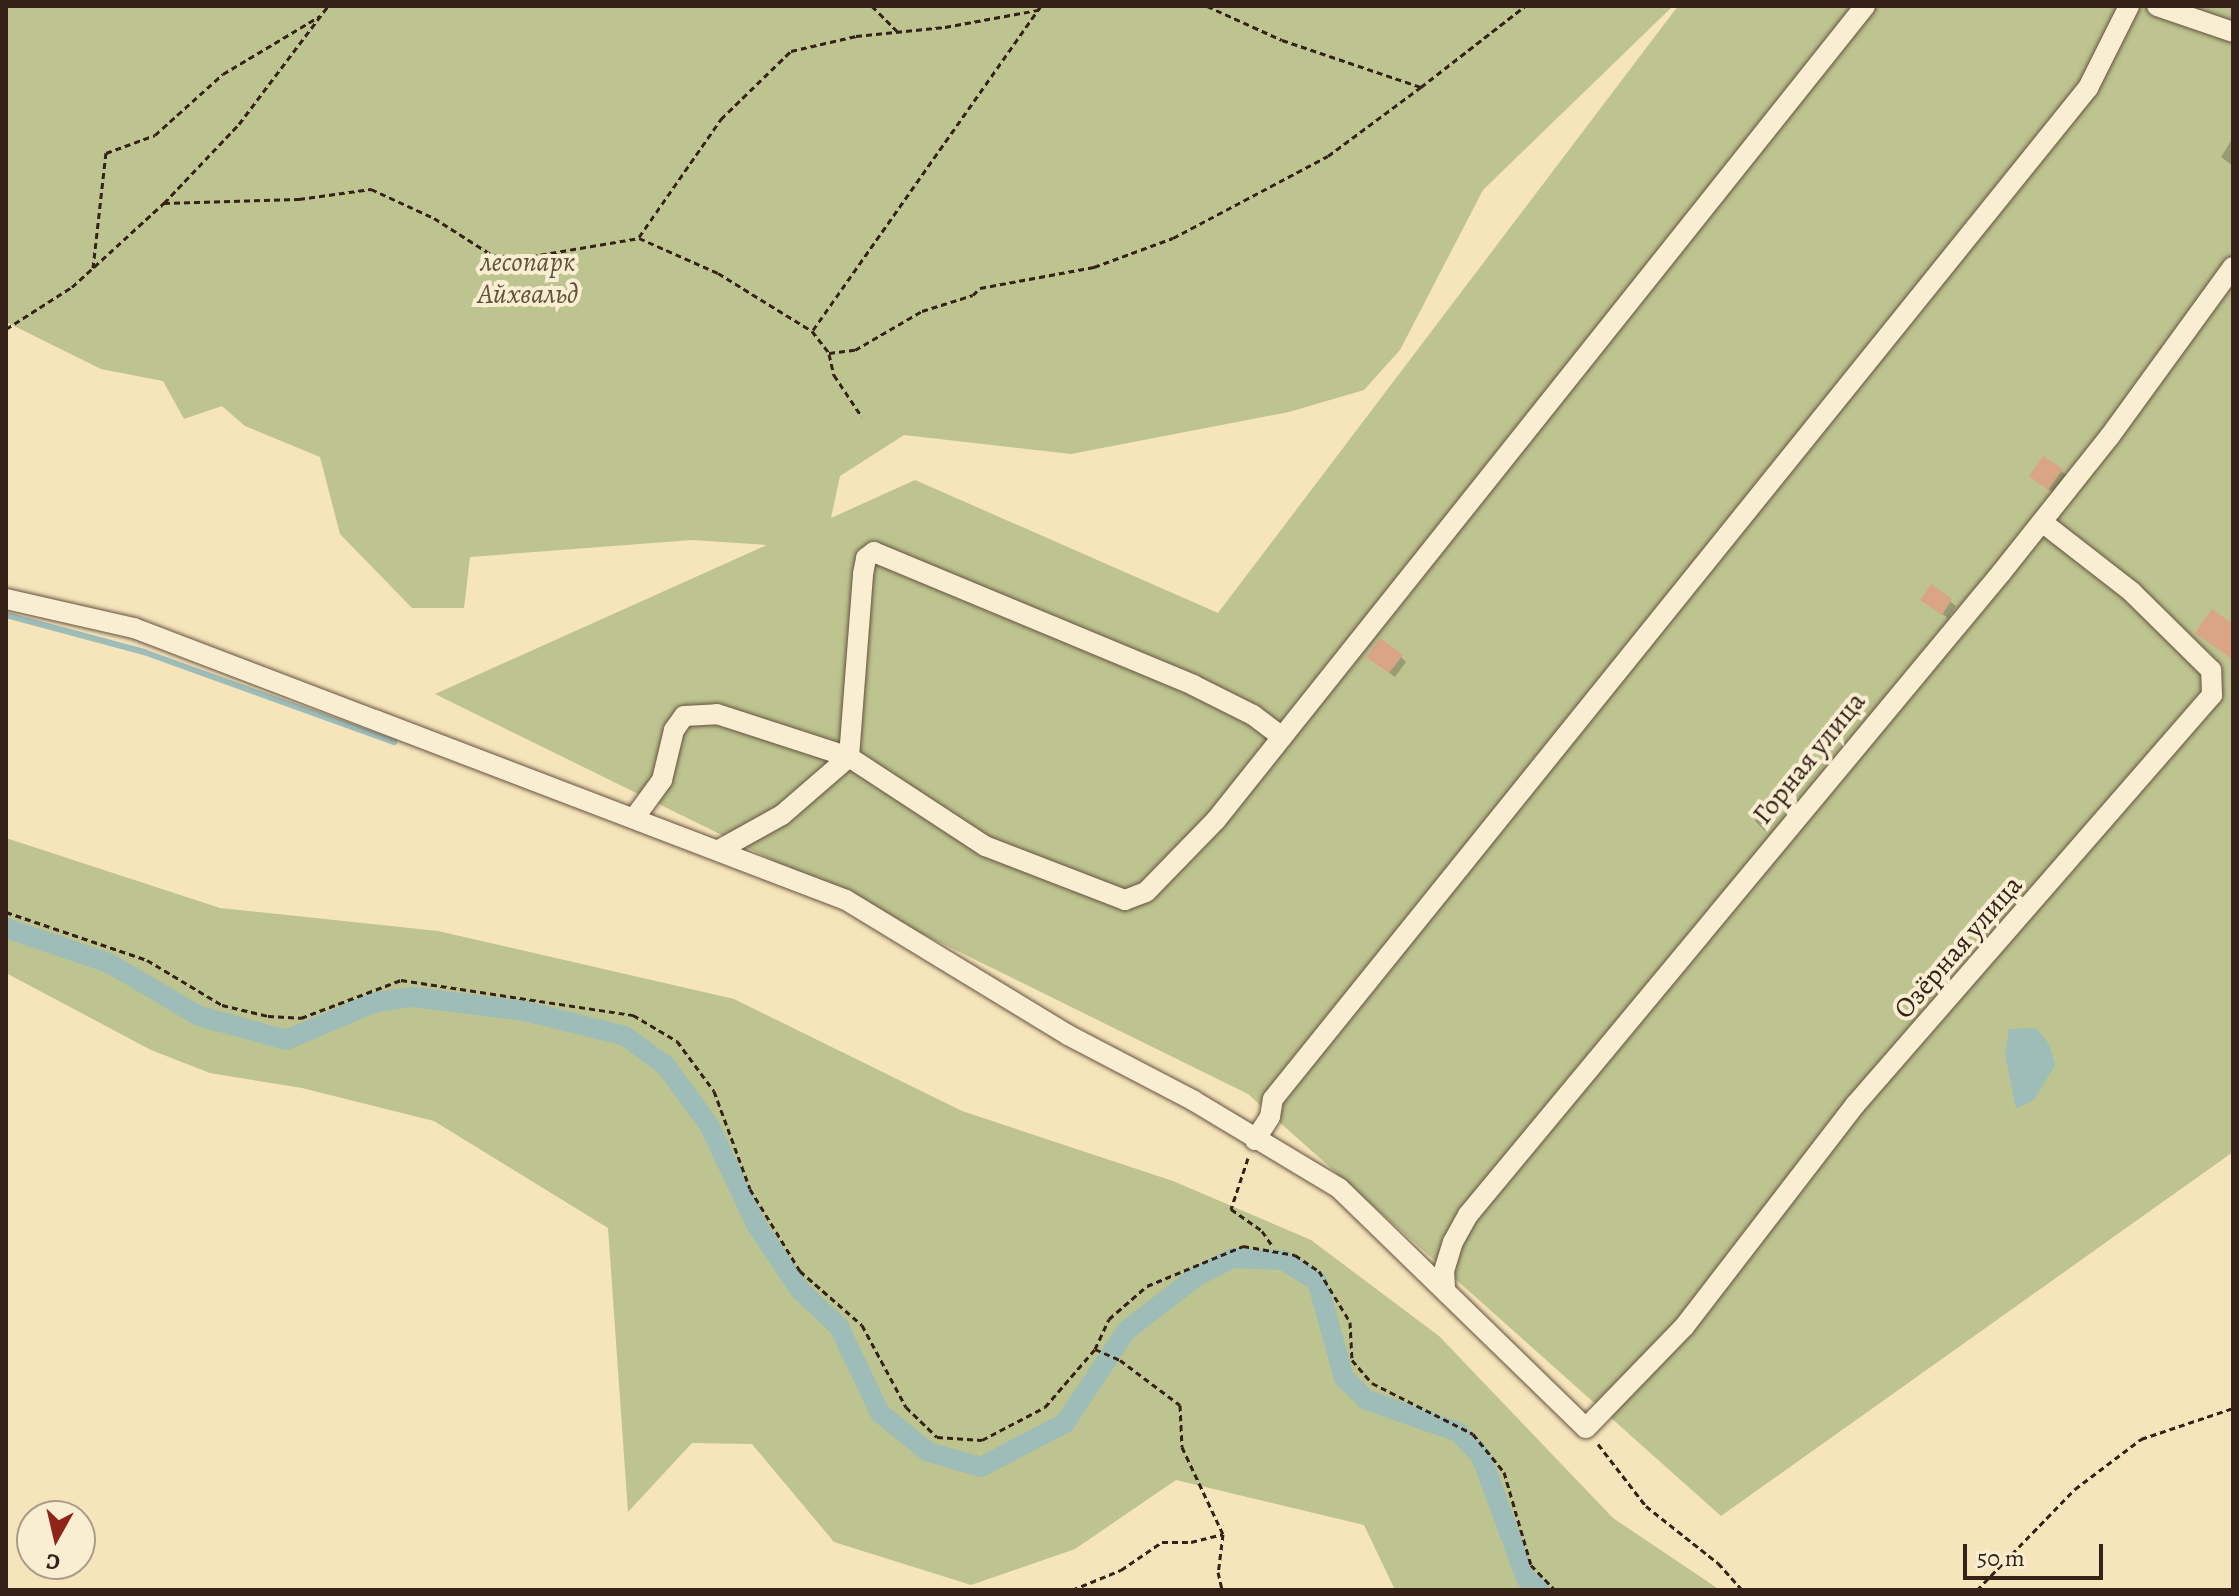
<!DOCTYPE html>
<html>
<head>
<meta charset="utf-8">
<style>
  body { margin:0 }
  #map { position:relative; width:2239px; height:1596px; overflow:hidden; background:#f6e4ba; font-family:Alegreya,serif }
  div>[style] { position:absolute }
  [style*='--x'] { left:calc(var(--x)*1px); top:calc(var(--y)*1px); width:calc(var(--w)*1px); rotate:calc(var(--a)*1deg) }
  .green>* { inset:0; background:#bdc48f }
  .water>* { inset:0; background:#9ebdb8 }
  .shadow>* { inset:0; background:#0003 }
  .stream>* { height:6px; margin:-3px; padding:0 3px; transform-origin:3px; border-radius:3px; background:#9ebdb8 }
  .canal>* { height:20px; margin:-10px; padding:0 10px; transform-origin:10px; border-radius:10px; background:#9ebdb8 }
  .building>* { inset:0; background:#daa585 }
  .path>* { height:3px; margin-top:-1.5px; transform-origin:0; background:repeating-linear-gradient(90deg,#352118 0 6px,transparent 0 10px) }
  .roads { filter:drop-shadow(0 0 2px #655240) drop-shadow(0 0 2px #655240) }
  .minor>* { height:20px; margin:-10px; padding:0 10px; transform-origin:10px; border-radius:10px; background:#f9edd2 }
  span { translate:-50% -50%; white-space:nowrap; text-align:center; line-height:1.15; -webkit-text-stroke:8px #f9edd2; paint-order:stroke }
  .park-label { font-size:28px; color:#5e523c; font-style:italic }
  .street-label { font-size:28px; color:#352118 }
  .frame { position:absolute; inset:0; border:8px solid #352118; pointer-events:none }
  .north { position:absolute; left:16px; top:1500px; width:80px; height:80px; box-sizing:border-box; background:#f9edd2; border:2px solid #ab9b88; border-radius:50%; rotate:188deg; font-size:22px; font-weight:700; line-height:32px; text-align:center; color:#352118 }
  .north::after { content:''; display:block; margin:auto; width:28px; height:36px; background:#8f2418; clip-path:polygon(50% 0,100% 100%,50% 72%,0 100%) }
  .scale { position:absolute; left:1963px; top:1544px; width:140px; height:36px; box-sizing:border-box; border:4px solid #352118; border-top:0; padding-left:10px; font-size:24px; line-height:28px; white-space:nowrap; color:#352118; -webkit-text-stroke:6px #f9edd2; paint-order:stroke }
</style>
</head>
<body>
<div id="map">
  <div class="green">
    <i style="clip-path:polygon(6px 6px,1673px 6px,1483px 190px,1400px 350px,1364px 390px,1289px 412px,1071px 454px,904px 435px,840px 476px,831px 518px,915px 480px,1218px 613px,1678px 6px,2233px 6px,2233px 1152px,1721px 1516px,1248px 1094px,435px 694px,767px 545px,692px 540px,470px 557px,464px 608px,412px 608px,340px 534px,320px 457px,245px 426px,222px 406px,184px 419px,163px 381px,101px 369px,6px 322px)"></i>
    <i style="clip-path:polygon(6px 838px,220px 908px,438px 931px,734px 999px,962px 1111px,1173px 1181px,1311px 1240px,1439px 1336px,1613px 1518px,1720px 1590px,1395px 1590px,1364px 1525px,1176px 1480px,1075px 1549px,971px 1585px,834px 1542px,752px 1444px,692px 1443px,628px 1512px,608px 1228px,434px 1121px,302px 1088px,210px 1073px,151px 1050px,6px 973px)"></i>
  </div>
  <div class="water">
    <i style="clip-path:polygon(2036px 1028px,2049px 1044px,2055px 1065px,2034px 1100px,2016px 1109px,2005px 1054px,2009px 1029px)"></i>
  </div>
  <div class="shadow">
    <i style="clip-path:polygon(2231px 141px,2233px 142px,2233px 166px,2221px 157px)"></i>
    <i style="clip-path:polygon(2061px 471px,2066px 475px,2054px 493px,2036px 481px)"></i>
    <i style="clip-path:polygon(1931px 587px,1956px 606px,1948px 618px,1928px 604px)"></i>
    <i style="clip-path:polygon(1401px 657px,1406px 662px,1395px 677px,1374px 661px)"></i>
    <i style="clip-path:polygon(1764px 811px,1775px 821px,1765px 831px,1755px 821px)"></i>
  </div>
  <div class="stream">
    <i style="--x:6;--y:615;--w:143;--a:15"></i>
    <i style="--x:144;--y:652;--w:266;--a:19.8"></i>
  </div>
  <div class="canal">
    <i style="--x:6;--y:928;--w:109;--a:18.8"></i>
    <i style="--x:109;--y:963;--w:104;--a:30.5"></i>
    <i style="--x:199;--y:1016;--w:90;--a:15.4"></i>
    <i style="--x:286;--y:1040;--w:98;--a:-22.9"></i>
    <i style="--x:376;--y:1002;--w:37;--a:-8"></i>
    <i style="--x:413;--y:997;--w:113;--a:7.1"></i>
    <i style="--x:525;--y:1011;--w:103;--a:14"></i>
    <i style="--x:625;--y:1036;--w:51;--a:36.2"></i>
    <i style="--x:666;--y:1066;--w:73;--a:53.9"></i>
    <i style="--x:709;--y:1125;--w:112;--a:64.6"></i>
    <i style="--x:757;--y:1226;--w:76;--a:56.3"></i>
    <i style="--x:799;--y:1289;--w:55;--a:43.5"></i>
    <i style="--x:839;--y:1327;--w:95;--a:64.5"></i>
    <i style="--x:880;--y:1413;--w:62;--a:39.1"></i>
    <i style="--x:928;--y:1452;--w:55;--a:15.8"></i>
    <i style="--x:981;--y:1467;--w:95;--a:-27.6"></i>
    <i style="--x:1065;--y:1423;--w:112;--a:-56.3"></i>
    <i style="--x:1127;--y:1330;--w:88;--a:-37.6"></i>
    <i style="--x:1197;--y:1276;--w:40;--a:-26.6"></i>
    <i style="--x:1233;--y:1258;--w:50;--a:2.3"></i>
    <i style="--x:1283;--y:1260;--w:40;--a:32"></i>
    <i style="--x:1317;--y:1281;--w:101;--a:74.4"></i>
    <i style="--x:1344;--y:1378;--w:32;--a:44"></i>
    <i style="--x:1367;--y:1400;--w:96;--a:19.4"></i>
    <i style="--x:1458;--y:1432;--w:33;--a:46"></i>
    <i style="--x:1481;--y:1456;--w:130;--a:69.8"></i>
    <i style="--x:1526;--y:1578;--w:18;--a:41"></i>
  </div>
  <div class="building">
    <i style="clip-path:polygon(2043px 456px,2063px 469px,2048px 490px,2029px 476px)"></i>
    <i style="clip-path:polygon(1931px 584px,1952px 599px,1942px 615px,1920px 600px)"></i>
    <i style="clip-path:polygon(2212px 609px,2233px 624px,2233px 660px,2195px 633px)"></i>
    <i style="clip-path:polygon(1380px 638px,1403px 655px,1389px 673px,1366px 657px)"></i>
  </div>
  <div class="path">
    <i style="--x:872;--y:6;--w:40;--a:45"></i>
    <i style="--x:1207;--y:6;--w:82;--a:24.4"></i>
    <i style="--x:1282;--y:40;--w:147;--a:18.7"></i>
    <i style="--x:1421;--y:87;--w:132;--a:-37.9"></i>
    <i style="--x:164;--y:203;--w:109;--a:-46.5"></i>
    <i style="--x:239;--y:124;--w:148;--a:-53"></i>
    <i style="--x:639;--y:237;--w:144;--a:-55.2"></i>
    <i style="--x:721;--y:119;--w:98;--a:-44.2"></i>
    <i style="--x:791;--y:51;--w:67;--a:-13"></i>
    <i style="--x:856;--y:36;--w:89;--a:-5.8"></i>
    <i style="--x:945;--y:27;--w:95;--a:-10.4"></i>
    <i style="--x:93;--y:268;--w:116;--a:-83.6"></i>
    <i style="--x:106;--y:153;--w:52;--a:-20.2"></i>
    <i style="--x:155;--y:135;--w:91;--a:-41.9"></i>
    <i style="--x:223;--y:74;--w:113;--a:-30.9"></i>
    <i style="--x:6;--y:329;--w:78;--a:-32.5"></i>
    <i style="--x:72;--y:287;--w:125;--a:-42.4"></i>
    <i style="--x:164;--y:203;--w:135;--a:-1.7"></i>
    <i style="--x:299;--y:199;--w:73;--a:-7.9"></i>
    <i style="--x:371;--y:189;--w:69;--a:24.7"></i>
    <i style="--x:434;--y:218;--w:69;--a:32.5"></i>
    <i style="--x:492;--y:255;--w:29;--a:6"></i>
    <i style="--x:521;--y:258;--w:120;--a:-9.6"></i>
    <i style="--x:639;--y:238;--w:86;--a:23.9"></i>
    <i style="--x:718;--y:273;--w:110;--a:31.7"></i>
    <i style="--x:812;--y:331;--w:28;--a:52"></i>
    <i style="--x:829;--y:353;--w:26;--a:-7"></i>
    <i style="--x:855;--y:350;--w:78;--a:-30.2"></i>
    <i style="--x:922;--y:311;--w:53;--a:-17.4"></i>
    <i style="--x:973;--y:295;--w:10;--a:-45"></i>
    <i style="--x:980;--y:288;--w:116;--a:-10.4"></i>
    <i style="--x:1094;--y:267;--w:84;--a:-20.2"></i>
    <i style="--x:1173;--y:238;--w:175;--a:-27.9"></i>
    <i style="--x:1328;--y:156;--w:116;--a:-36.6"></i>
    <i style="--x:813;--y:330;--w:396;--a:-54.9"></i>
    <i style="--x:829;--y:354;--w:22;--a:77"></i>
    <i style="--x:834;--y:375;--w:50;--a:56.3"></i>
    <i style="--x:6;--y:912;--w:149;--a:18.8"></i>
    <i style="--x:147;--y:960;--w:87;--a:31"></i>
    <i style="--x:222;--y:1005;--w:47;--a:13.4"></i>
    <i style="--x:268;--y:1016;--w:33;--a:3"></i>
    <i style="--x:301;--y:1018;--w:107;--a:-20.8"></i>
    <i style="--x:401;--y:980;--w:235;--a:8.6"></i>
    <i style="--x:633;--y:1015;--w:51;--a:30.6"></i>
    <i style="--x:677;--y:1041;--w:62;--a:53.5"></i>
    <i style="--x:714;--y:1091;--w:104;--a:69.8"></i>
    <i style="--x:750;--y:1189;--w:96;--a:58.6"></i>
    <i style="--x:800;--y:1271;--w:82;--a:41.1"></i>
    <i style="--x:862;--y:1325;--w:93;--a:61.8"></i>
    <i style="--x:906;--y:1407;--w:43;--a:44.1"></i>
    <i style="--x:937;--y:1437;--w:45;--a:3.8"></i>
    <i style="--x:982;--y:1440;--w:71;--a:-27.6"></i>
    <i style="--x:1045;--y:1407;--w:77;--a:-49.2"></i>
    <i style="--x:1095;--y:1349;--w:33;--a:-65"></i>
    <i style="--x:1109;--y:1319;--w:50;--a:-41"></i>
    <i style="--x:1147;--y:1286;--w:104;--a:-22.6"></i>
    <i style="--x:1243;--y:1246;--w:53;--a:9.8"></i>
    <i style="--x:1295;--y:1255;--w:29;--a:34"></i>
    <i style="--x:1319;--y:1271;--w:60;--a:58.7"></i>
    <i style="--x:1350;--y:1322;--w:38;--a:87"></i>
    <i style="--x:1352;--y:1360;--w:30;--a:49"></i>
    <i style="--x:1372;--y:1383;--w:113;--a:26.8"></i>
    <i style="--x:1473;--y:1434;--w:49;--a:50.8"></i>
    <i style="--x:1504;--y:1472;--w:97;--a:73.8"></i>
    <i style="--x:1531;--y:1565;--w:35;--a:46"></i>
    <i style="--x:1248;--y:1158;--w:54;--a:108.4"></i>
    <i style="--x:1231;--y:1209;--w:38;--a:35"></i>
    <i style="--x:1262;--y:1231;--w:19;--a:55"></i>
    <i style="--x:1095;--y:1349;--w:27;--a:24"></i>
    <i style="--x:1120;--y:1360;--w:75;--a:36.9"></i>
    <i style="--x:1180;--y:1405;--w:42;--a:87.3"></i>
    <i style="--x:1182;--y:1447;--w:96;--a:64.8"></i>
    <i style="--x:1223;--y:1534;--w:38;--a:97"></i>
    <i style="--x:1218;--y:1572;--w:18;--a:77"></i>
    <i style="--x:1598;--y:1444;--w:78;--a:52.3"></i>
    <i style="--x:1646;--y:1506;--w:92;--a:38.4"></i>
    <i style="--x:1718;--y:1563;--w:36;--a:48"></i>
    <i style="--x:1072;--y:1590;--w:53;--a:-22.2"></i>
    <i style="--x:1121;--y:1570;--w:50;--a:-34.3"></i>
    <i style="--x:1162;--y:1542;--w:29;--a:0"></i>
    <i style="--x:1191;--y:1542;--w:33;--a:-14"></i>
    <i style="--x:1977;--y:1590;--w:141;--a:-45.9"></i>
    <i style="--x:2075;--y:1489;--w:83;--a:-37.1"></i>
    <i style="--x:2141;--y:1439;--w:97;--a:-18.6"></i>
  </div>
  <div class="roads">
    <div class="minor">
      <i style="--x:2157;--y:6;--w:80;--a:18.9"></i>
      <i style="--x:6;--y:599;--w:131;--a:12.8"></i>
      <i style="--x:134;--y:628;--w:762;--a:20.91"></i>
      <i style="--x:846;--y:900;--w:260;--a:31.3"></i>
      <i style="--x:1068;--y:1035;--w:142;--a:27.6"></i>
      <i style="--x:1194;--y:1101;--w:169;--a:31"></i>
      <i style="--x:1339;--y:1188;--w:344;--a:44.2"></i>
      <i style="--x:1586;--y:1428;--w:141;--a:-45.9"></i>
      <i style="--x:1684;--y:1327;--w:280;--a:-52.4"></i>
      <i style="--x:1855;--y:1105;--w:544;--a:-48.95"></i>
      <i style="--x:2212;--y:695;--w:25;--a:-92"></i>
      <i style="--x:2211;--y:670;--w:111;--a:-135.4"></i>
      <i style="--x:2132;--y:592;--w:114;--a:-142.1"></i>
      <i style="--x:635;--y:817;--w:46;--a:-53.9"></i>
      <i style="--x:662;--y:780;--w:51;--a:-76.5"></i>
      <i style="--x:674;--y:730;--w:17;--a:-54"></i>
      <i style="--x:684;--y:716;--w:33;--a:-3"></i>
      <i style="--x:717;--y:714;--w:139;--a:18"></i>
      <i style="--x:849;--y:757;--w:184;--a:-85.6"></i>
      <i style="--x:863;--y:574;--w:16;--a:-79"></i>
      <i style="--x:866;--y:558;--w:10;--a:-37"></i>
      <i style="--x:874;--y:552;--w:346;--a:22.6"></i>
      <i style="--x:1193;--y:685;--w:67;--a:26.6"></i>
      <i style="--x:1253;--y:715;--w:36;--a:37"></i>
      <i style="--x:719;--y:850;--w:72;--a:-29.1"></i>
      <i style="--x:782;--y:815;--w:89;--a:-40.9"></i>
      <i style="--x:849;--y:757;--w:163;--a:33.2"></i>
      <i style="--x:985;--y:846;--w:150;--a:21.1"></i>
      <i style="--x:1125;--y:900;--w:22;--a:-21"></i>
      <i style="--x:1146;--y:892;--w:100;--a:-45.8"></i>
      <i style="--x:1216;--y:820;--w:1041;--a:-51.43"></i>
      <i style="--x:1255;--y:1140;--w:27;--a:-57"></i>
      <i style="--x:1270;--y:1117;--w:18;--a:-81"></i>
      <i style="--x:1273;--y:1099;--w:1299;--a:-51.13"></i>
      <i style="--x:2088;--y:88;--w:92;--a:-63.4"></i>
      <i style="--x:1445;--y:1288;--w:17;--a:-93"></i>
      <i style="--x:1444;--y:1271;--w:30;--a:-73"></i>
      <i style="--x:1453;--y:1242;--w:31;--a:-61"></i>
      <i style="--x:1468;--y:1215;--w:834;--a:-50.3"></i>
      <i style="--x:2001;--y:573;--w:175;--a:-51.5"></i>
      <i style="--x:2110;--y:436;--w:209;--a:-54"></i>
    </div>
  </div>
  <div class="park-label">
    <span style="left:528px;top:278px">лесопарк<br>Айхвальд</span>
  </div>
  <div class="street-label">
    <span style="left:1809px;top:758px;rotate:-51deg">Горная улица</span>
    <span style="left:1958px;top:947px;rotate:-49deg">Озёрная улица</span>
  </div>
  <div class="frame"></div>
  <div class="north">С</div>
  <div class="scale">50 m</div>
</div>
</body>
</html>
